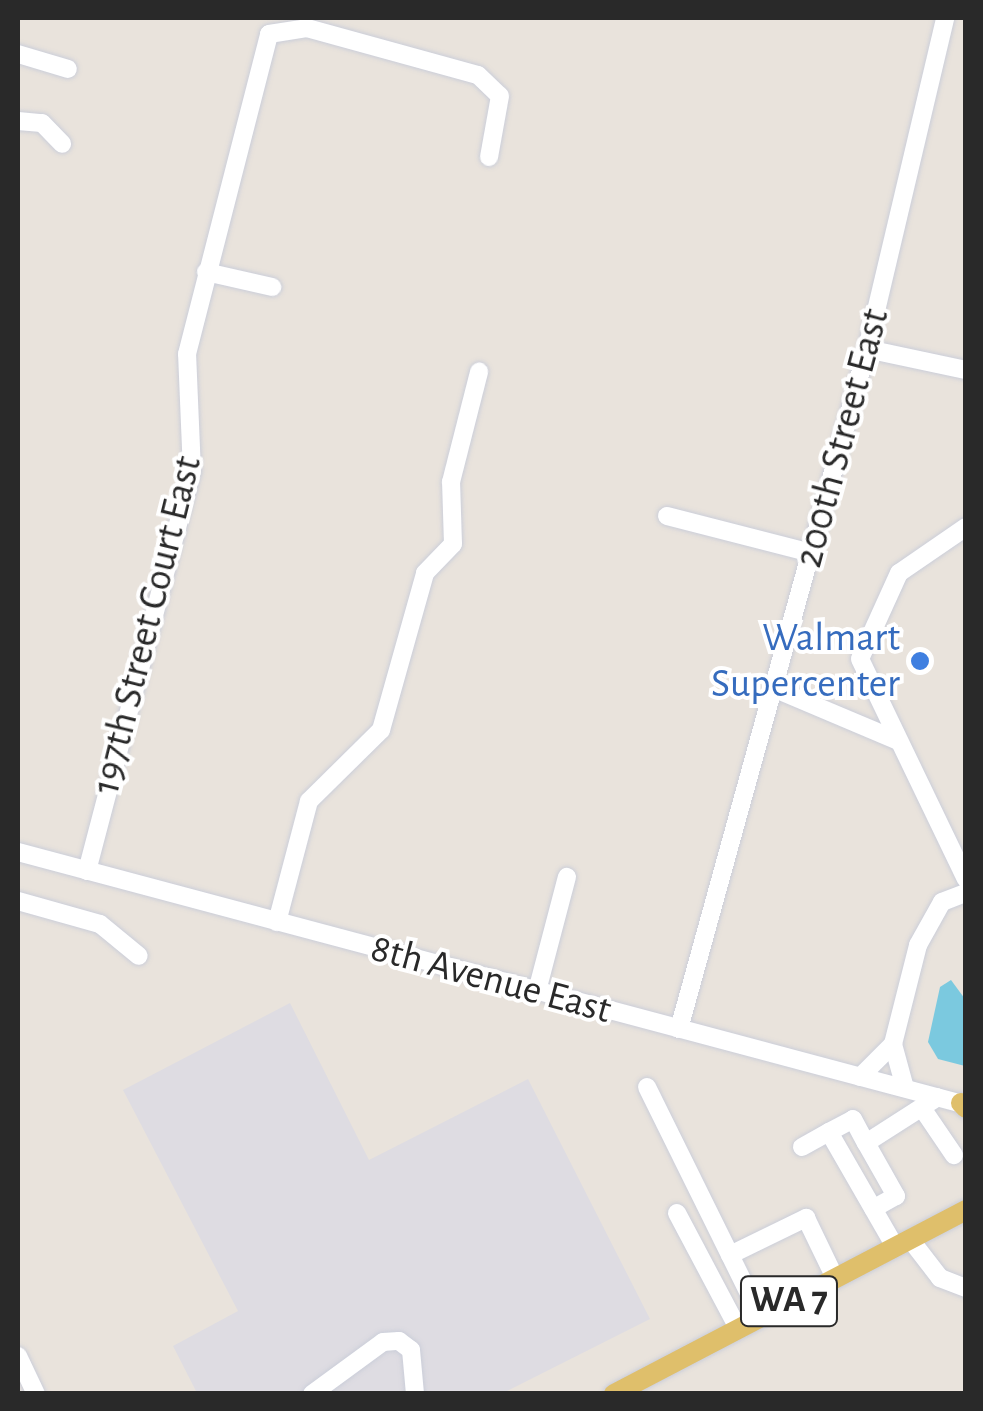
<!DOCTYPE html>
<html>
<head>
<meta charset="utf-8">
<style>
  body { margin:0 }
  #map { position:relative; width:983px; height:1411px; overflow:hidden; background:#e9e3dc; font-family:"Alegreya Sans",sans-serif }
  div>[style] { position:absolute }
  [style*='--x'] { left:calc(var(--x)*1px); top:calc(var(--y)*1px); width:calc(var(--w)*1px); rotate:calc(var(--a)*1deg) }
  .industrial>* { inset:0; background:#dedce2 }
  .water>* { inset:0; background:#7bc9df }
  .roads { filter:drop-shadow(0 0 2px #cbced9) drop-shadow(0 0 2px #cbced9) }
  .minor>* { height:18px; margin:-9px; padding:0 9px; transform-origin:9px; border-radius:9px; background:#fff }
  .major>* { height:20px; margin:-10px; padding:0 10px; transform-origin:10px; border-radius:10px; background:#dfbf6b }
  .dots>* { width:28px; height:28px; translate:-50% -50%; box-sizing:border-box; border:5px solid #fff; border-radius:50% }
  span { translate:-50% -50%; white-space:nowrap; text-align:center; line-height:1.15; -webkit-text-stroke:8px #fff; paint-order:stroke }
  .shield-label span { padding:2px 8px; background:#fff; border:2px solid; border-radius:8px; -webkit-text-stroke-width:0 }
  .shield-label { font-size:38px; color:#292929; font-weight:700 }
  .street-label { font-size:40px; color:#292929 }
  .shop-label { font-size:40px; color:#366cbe }
  .right { translate:-100% -50%; text-align:right }
  .frame { position:absolute; inset:0; border:20px solid #292929; pointer-events:none }
</style>
</head>
<body>
<div id="map">
  <div class="industrial">
    <i style="clip-path:polygon(290px 1003px,369px 1160px,528px 1079px,650px 1319px,503px 1393px,197px 1393px,173px 1346px,238px 1311px,123px 1090px)"></i>
  </div>
  <div class="water">
    <i style="clip-path:polygon(951px 980px,965px 999px,965px 1066px,938px 1059px,928px 1042px,940px 987px)"></i>
  </div>
  <div class="roads">
    <div class="minor">
      <i style="--x:18;--y:54;--w:52;--a:16.7"></i>
      <i style="--x:18;--y:121;--w:24;--a:5"></i>
      <i style="--x:42;--y:123;--w:29;--a:46"></i>
      <i style="--x:206;--y:272;--w:68;--a:12.8"></i>
      <i style="--x:867;--y:349;--w:101;--a:12"></i>
      <i style="--x:667;--y:516;--w:149;--a:14.4"></i>
      <i style="--x:966;--y:527;--w:81;--a:145.5"></i>
      <i style="--x:899;--y:573;--w:94;--a:114.4"></i>
      <i style="--x:860;--y:659;--w:244;--a:64.3"></i>
      <i style="--x:773;--y:688;--w:134;--a:22.9"></i>
      <i style="--x:18;--y:852;--w:981;--a:14.94"></i>
      <i style="--x:87;--y:871;--w:413;--a:-75.3"></i>
      <i style="--x:192;--y:472;--w:118;--a:-92.4"></i>
      <i style="--x:187;--y:354;--w:330;--a:-75.6"></i>
      <i style="--x:269;--y:34;--w:38;--a:-9"></i>
      <i style="--x:307;--y:28;--w:177;--a:15.4"></i>
      <i style="--x:478;--y:75;--w:30;--a:44"></i>
      <i style="--x:500;--y:96;--w:62;--a:100.2"></i>
      <i style="--x:18;--y:901;--w:85;--a:15.7"></i>
      <i style="--x:100;--y:924;--w:50;--a:39.4"></i>
      <i style="--x:277;--y:922;--w:125;--a:-75.2"></i>
      <i style="--x:309;--y:801;--w:101;--a:-44.6"></i>
      <i style="--x:381;--y:730;--w:163;--a:-74.3"></i>
      <i style="--x:425;--y:573;--w:40;--a:-46"></i>
      <i style="--x:453;--y:544;--w:62;--a:-91.8"></i>
      <i style="--x:451;--y:482;--w:114;--a:-75.7"></i>
      <i style="--x:537;--y:991;--w:118;--a:-75.3"></i>
      <i style="--x:679;--y:1029;--w:706;--a:-74.55"></i>
      <i style="--x:867;--y:349;--w:340;--a:-76.7"></i>
      <i style="--x:860;--y:1077;--w:47;--a:-45"></i>
      <i style="--x:647;--y:1087;--w:187;--a:63.7"></i>
      <i style="--x:730;--y:1255;--w:85;--a:-26"></i>
      <i style="--x:806;--y:1218;--w:67;--a:64.2"></i>
      <i style="--x:905;--y:1088;--w:46;--a:-105.3"></i>
      <i style="--x:893;--y:1044;--w:102;--a:-75.8"></i>
      <i style="--x:918;--y:945;--w:49;--a:-60.8"></i>
      <i style="--x:942;--y:902;--w:26;--a:-21"></i>
      <i style="--x:922;--y:1108;--w:57;--a:55.8"></i>
      <i style="--x:829;--y:1132;--w:27;--a:-28"></i>
      <i style="--x:853;--y:1119;--w:27;--a:62"></i>
      <i style="--x:866;--y:1143;--w:61;--a:60.5"></i>
      <i style="--x:896;--y:1196;--w:26;--a:151"></i>
      <i style="--x:866;--y:1143;--w:85;--a:-32.6"></i>
      <i style="--x:802;--y:1147;--w:31;--a:-29"></i>
      <i style="--x:829;--y:1132;--w:133;--a:60.1"></i>
      <i style="--x:677;--y:1213;--w:130;--a:62.1"></i>
      <i style="--x:910;--y:1239;--w:49;--a:52.4"></i>
      <i style="--x:940;--y:1278;--w:28;--a:21"></i>
      <i style="--x:730;--y:1255;--w:68;--a:63.8"></i>
      <i style="--x:18;--y:1356;--w:42;--a:64.7"></i>
      <i style="--x:312;--y:1394;--w:88;--a:-36.2"></i>
      <i style="--x:383;--y:1342;--w:16;--a:-4"></i>
      <i style="--x:399;--y:1341;--w:15;--a:37"></i>
      <i style="--x:411;--y:1350;--w:44;--a:84.8"></i>
    </div>
    <div class="major">
      <i style="--x:961;--y:1103;--w:7;--a:45"></i>
      <i style="--x:614;--y:1394;--w:397;--a:-27.6"></i>
    </div>
  </div>
  <div class="dots">
    <i style="left:920px;top:661px;background:#3f7fe0"></i>
  </div>
  <div class="shield-label">
    <span style="left:789px;top:1301px">WA 7</span>
  </div>
  <div class="street-label">
    <span style="left:842px;top:438px;rotate:-75deg">200th Street East</span>
    <span style="left:147px;top:625px;rotate:-76deg">197th Street Court East</span>
    <span style="left:491px;top:979px;rotate:15deg">8th Avenue East</span>
  </div>
  <div class="shop-label">
    <span class="right" style="left:900px;top:661px">Walmart<br>Supercenter</span>
  </div>
  <div class="frame"></div>
</div>
</body>
</html>
